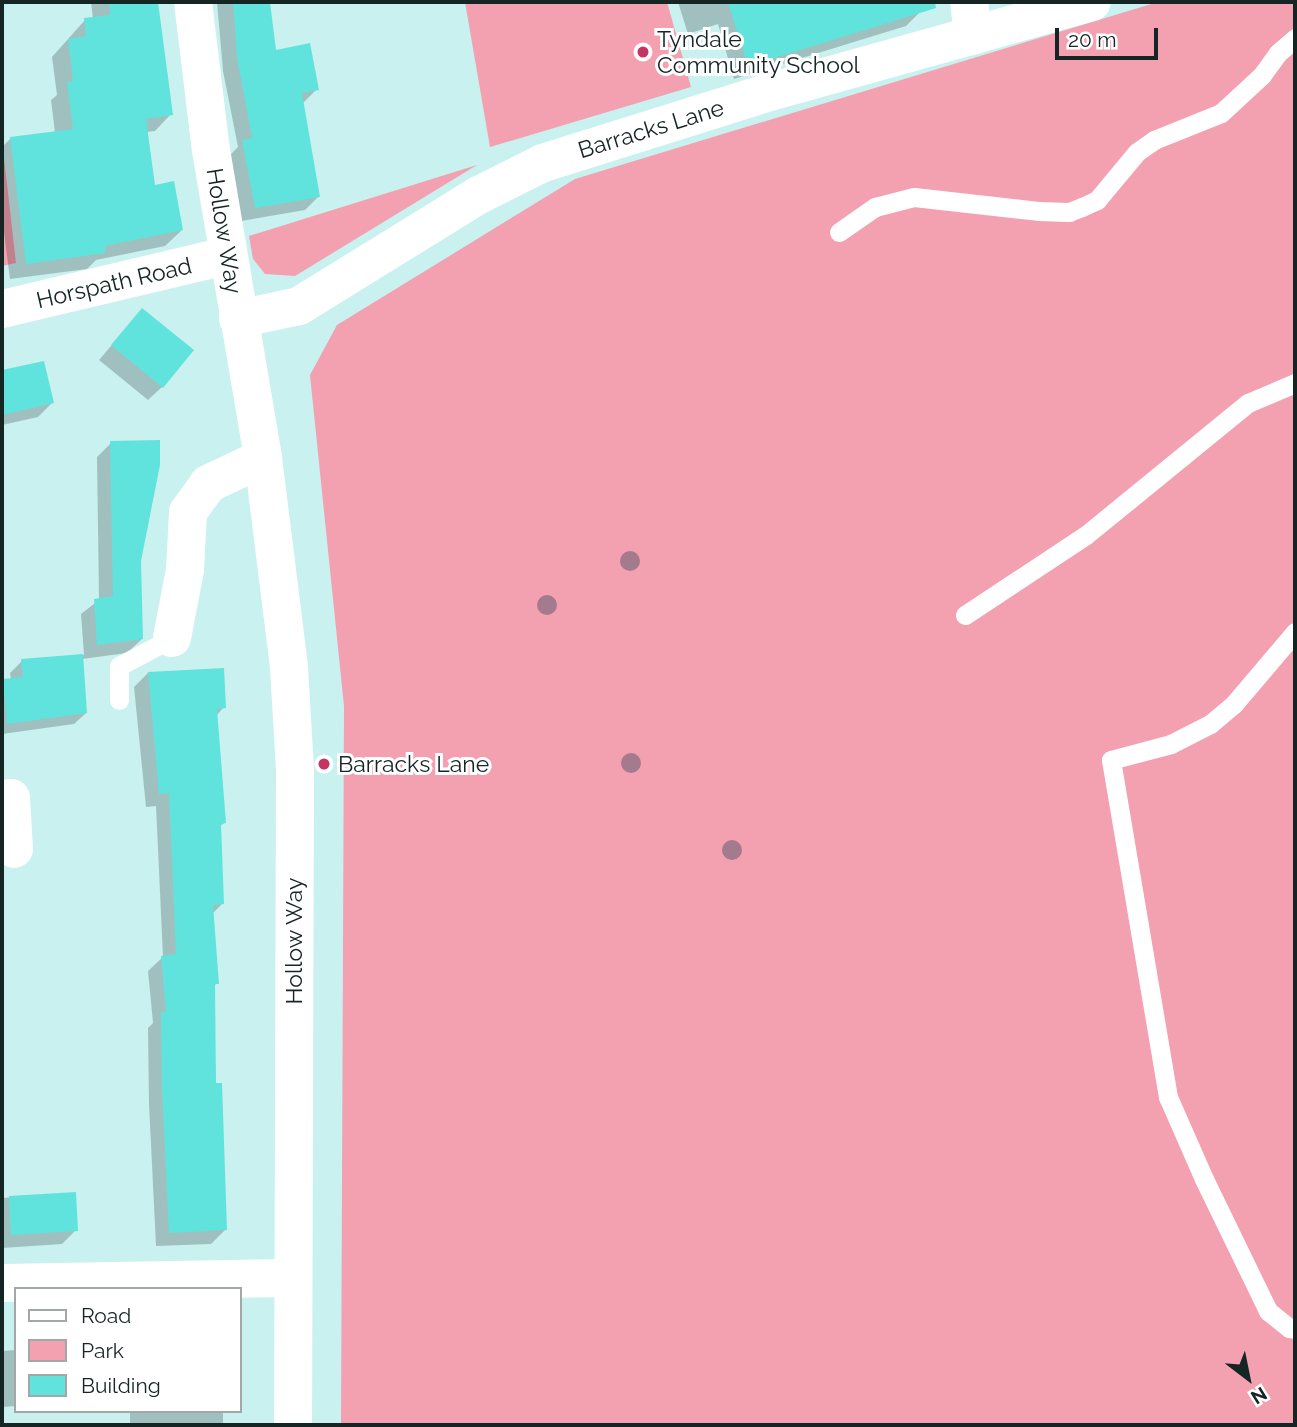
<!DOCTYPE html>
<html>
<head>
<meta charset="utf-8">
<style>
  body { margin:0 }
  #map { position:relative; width:1297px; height:1427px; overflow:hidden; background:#c9f1ef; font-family:Raleway,sans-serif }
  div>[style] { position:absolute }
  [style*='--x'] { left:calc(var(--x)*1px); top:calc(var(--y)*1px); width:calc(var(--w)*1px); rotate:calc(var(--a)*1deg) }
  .green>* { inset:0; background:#f3a0b0 }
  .shadow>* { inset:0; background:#0003 }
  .building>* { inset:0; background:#60e3dd }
  .service>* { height:19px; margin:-9.5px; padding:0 9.5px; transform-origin:9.5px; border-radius:9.5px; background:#fff }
  .minor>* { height:38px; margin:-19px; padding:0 19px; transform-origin:19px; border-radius:19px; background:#fff }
  .secondary>* { height:38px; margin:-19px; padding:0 19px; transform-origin:19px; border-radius:19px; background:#fff }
  .trees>* { width:20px; height:20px; margin:-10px; border-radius:50%; background:#a47a8d }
  .dots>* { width:19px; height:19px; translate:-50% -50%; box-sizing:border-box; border:4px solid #fff; border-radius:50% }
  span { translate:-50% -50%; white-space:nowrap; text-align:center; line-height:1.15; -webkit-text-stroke:6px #fff; paint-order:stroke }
  .poi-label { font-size:23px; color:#152524 }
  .left { translate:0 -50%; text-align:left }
  .street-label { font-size:23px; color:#152524 }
  .frame { position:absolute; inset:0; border:4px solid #152524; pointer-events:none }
  .legend { position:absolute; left:14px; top:1287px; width:228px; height:126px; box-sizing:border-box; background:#fff; border:2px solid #a1a8a7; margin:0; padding:9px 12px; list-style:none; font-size:21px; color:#152524 }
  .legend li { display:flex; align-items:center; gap:14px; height:35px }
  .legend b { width:35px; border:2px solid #a1a8a7 }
  .north { position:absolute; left:1213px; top:1343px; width:70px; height:70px; -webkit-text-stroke:5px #fff; paint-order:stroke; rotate:148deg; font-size:19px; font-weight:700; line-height:28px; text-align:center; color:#152524 }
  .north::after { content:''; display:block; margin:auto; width:24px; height:32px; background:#152524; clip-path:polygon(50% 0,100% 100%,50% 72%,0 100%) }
  .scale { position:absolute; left:1055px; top:28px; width:103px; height:32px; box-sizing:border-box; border:4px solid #152524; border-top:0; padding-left:9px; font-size:21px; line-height:24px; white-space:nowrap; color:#152524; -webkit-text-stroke:5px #fff; paint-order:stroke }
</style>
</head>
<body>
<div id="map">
  <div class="green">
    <i style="clip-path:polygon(465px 2px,667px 2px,691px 87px,490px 147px)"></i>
    <i style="clip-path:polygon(1158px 2px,1295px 2px,1295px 1425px,341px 1425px,344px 706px,310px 375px,337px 325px,575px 179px)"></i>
    <i style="clip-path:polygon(2px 140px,16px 263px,2px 266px)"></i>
    <i style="clip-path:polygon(477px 165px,295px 276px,265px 274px,253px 259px,249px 236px)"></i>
  </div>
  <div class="shadow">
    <i style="clip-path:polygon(91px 2px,156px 2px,171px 114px,155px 131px,146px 132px,154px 187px,182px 230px,165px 246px,96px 260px,87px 269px,10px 279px,2px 216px,2px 147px,11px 138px,55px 133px,51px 100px,57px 95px,52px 57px,85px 20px,93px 19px)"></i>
    <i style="clip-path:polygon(217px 2px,268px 2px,274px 52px,317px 89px,303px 103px,319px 196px,305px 210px,241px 221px,229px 156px,238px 147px,223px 71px)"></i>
    <i style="clip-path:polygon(678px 2px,916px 2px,920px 12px,906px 26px,734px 79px,718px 24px,688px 34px)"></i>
    <i style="clip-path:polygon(142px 310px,162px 387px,148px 400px,99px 360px)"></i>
    <i style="clip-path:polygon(43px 363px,52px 403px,38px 417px,2px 425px,2px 372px)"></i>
    <i style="clip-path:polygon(111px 443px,142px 639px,127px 653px,82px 659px,86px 713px,74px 724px,2px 734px,2px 683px,11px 680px,10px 673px,22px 661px,84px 655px,81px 614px,99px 600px,97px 457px)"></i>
    <i style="clip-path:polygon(148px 673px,224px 707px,216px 716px,224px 823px,220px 826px,222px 904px,212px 914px,217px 983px,213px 987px,215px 1085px,225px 1230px,211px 1244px,156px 1246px,149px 1104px,148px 1028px,153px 1023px,148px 971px,163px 957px,156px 806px,146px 807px,134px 687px)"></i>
    <i style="clip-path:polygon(74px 1194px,76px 1230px,62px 1244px,2px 1248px,2px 1198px)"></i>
    <i style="clip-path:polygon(16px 1350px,16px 1406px,2px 1407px,2px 1351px)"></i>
    <i style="clip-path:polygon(130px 1411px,223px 1411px,223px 1425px,130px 1425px)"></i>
  </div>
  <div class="building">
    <i style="clip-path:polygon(109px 2px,158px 2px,173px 115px,146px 119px,155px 185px,174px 181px,183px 230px,105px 246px,105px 253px,26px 264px,10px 137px,73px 129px,67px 82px,73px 81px,68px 39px,86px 36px,84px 18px,110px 15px)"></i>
    <i style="clip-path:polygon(233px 2px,270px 2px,276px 50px,310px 43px,319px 90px,302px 93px,320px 197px,255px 208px,242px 140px,252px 138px,237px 57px)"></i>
    <i style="clip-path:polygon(728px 2px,935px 2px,936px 8px,748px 66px)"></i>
    <i style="clip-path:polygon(142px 308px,194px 350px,163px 388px,111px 345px)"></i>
    <i style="clip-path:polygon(44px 361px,54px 403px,2px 415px,2px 370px)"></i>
    <i style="clip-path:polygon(160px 440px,160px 465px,141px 561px,143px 639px,97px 645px,94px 599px,113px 596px,110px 441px)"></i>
    <i style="clip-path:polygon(83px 654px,87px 713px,7px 724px,3px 679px,23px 677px,21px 659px)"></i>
    <i style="clip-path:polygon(224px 668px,226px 708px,217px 709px,226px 823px,221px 824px,224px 904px,213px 905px,219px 984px,215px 984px,216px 1083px,222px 1083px,227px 1230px,169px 1233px,162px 1089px,161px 1012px,166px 1012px,161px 956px,176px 954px,169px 793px,159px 794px,148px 672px)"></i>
    <i style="clip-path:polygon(76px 1192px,78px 1231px,11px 1235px,9px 1196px)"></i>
  </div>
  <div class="service">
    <i style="--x:839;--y:232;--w:44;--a:-34.8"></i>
    <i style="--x:875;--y:207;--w:40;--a:-14.4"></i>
    <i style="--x:914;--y:197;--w:125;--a:6.4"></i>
    <i style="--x:1038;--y:211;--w:31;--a:2"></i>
    <i style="--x:1069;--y:212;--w:14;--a:-21"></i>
    <i style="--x:1082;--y:207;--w:17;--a:-25"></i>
    <i style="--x:1097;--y:200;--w:62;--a:-50.2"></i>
    <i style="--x:1137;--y:152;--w:21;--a:-35"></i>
    <i style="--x:1154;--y:140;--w:72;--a:-21.9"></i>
    <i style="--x:1221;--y:113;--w:56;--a:-42.8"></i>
    <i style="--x:1262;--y:75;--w:27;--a:-54"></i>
    <i style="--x:1278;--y:53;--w:23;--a:-41"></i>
    <i style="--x:965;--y:615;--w:145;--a:-33.5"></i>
    <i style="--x:1086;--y:535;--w:209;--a:-39.2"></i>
    <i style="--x:1248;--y:403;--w:51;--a:-23.1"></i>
    <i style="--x:1295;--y:632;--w:94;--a:130.3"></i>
    <i style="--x:1234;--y:704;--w:31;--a:140"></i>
    <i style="--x:1210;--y:724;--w:44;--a:152.9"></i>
    <i style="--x:1171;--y:744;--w:62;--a:165.1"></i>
    <i style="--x:1111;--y:760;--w:342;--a:80.4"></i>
    <i style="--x:1168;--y:1097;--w:90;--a:66.3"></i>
    <i style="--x:1204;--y:1179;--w:147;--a:64.1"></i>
    <i style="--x:1268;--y:1311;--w:27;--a:39"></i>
    <i style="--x:1289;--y:1328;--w:6;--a:9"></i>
    <i style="--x:119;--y:700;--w:34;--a:-90"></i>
    <i style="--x:119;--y:666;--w:60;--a:-27.8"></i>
  </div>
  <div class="minor">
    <i style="--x:969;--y:2;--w:34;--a:83"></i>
    <i style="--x:2;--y:309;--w:231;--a:-13.3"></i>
    <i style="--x:238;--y:319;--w:62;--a:-12"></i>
    <i style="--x:299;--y:306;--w:211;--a:-31.7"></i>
    <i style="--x:479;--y:195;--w:72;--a:-26.6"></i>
    <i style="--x:543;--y:163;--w:238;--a:-17.4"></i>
    <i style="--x:770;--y:92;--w:334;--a:-15.6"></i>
    <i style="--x:172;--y:638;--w:69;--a:-79.2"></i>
    <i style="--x:185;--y:570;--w:58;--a:-87"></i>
    <i style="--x:188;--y:512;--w:34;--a:-54"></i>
    <i style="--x:208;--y:484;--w:61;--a:-25.3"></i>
    <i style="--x:2;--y:800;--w:9;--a:-13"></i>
    <i style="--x:11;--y:798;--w:51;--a:86.6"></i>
    <i style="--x:2;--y:1283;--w:290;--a:-1"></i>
  </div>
  <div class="secondary">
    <i style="--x:193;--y:2;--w:149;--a:83.1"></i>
    <i style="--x:211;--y:150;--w:312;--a:80.4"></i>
    <i style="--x:263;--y:458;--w:212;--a:82.9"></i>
    <i style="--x:289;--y:668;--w:101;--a:86.6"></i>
    <i style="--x:295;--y:769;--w:656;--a:90.17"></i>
  </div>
  <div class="trees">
    <i style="left:630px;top:561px"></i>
    <i style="left:547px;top:605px"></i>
    <i style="left:631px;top:763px"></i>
    <i style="left:732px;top:850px"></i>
  </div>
  <div class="dots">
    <i style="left:643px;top:52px;background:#c43661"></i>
    <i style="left:324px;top:764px;background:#c43661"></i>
  </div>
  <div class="poi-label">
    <span class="left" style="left:657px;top:52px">Tyndale<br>Community School</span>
    <span class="left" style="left:338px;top:764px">Barracks Lane</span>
  </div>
  <div class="street-label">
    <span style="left:651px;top:129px;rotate:-17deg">Barracks Lane</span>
    <span style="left:224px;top:231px;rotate:81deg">Hollow Way</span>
    <span style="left:114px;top:283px;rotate:-13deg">Horspath Road</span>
    <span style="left:294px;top:941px;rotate:-90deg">Hollow Way</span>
  </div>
  <div class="frame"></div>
  <ul class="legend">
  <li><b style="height:9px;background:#fff"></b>Road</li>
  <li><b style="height:19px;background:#f3a0b0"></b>Park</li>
  <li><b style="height:19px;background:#60e3dd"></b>Building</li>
  </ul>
  <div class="north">N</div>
  <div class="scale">20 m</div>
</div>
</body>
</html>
